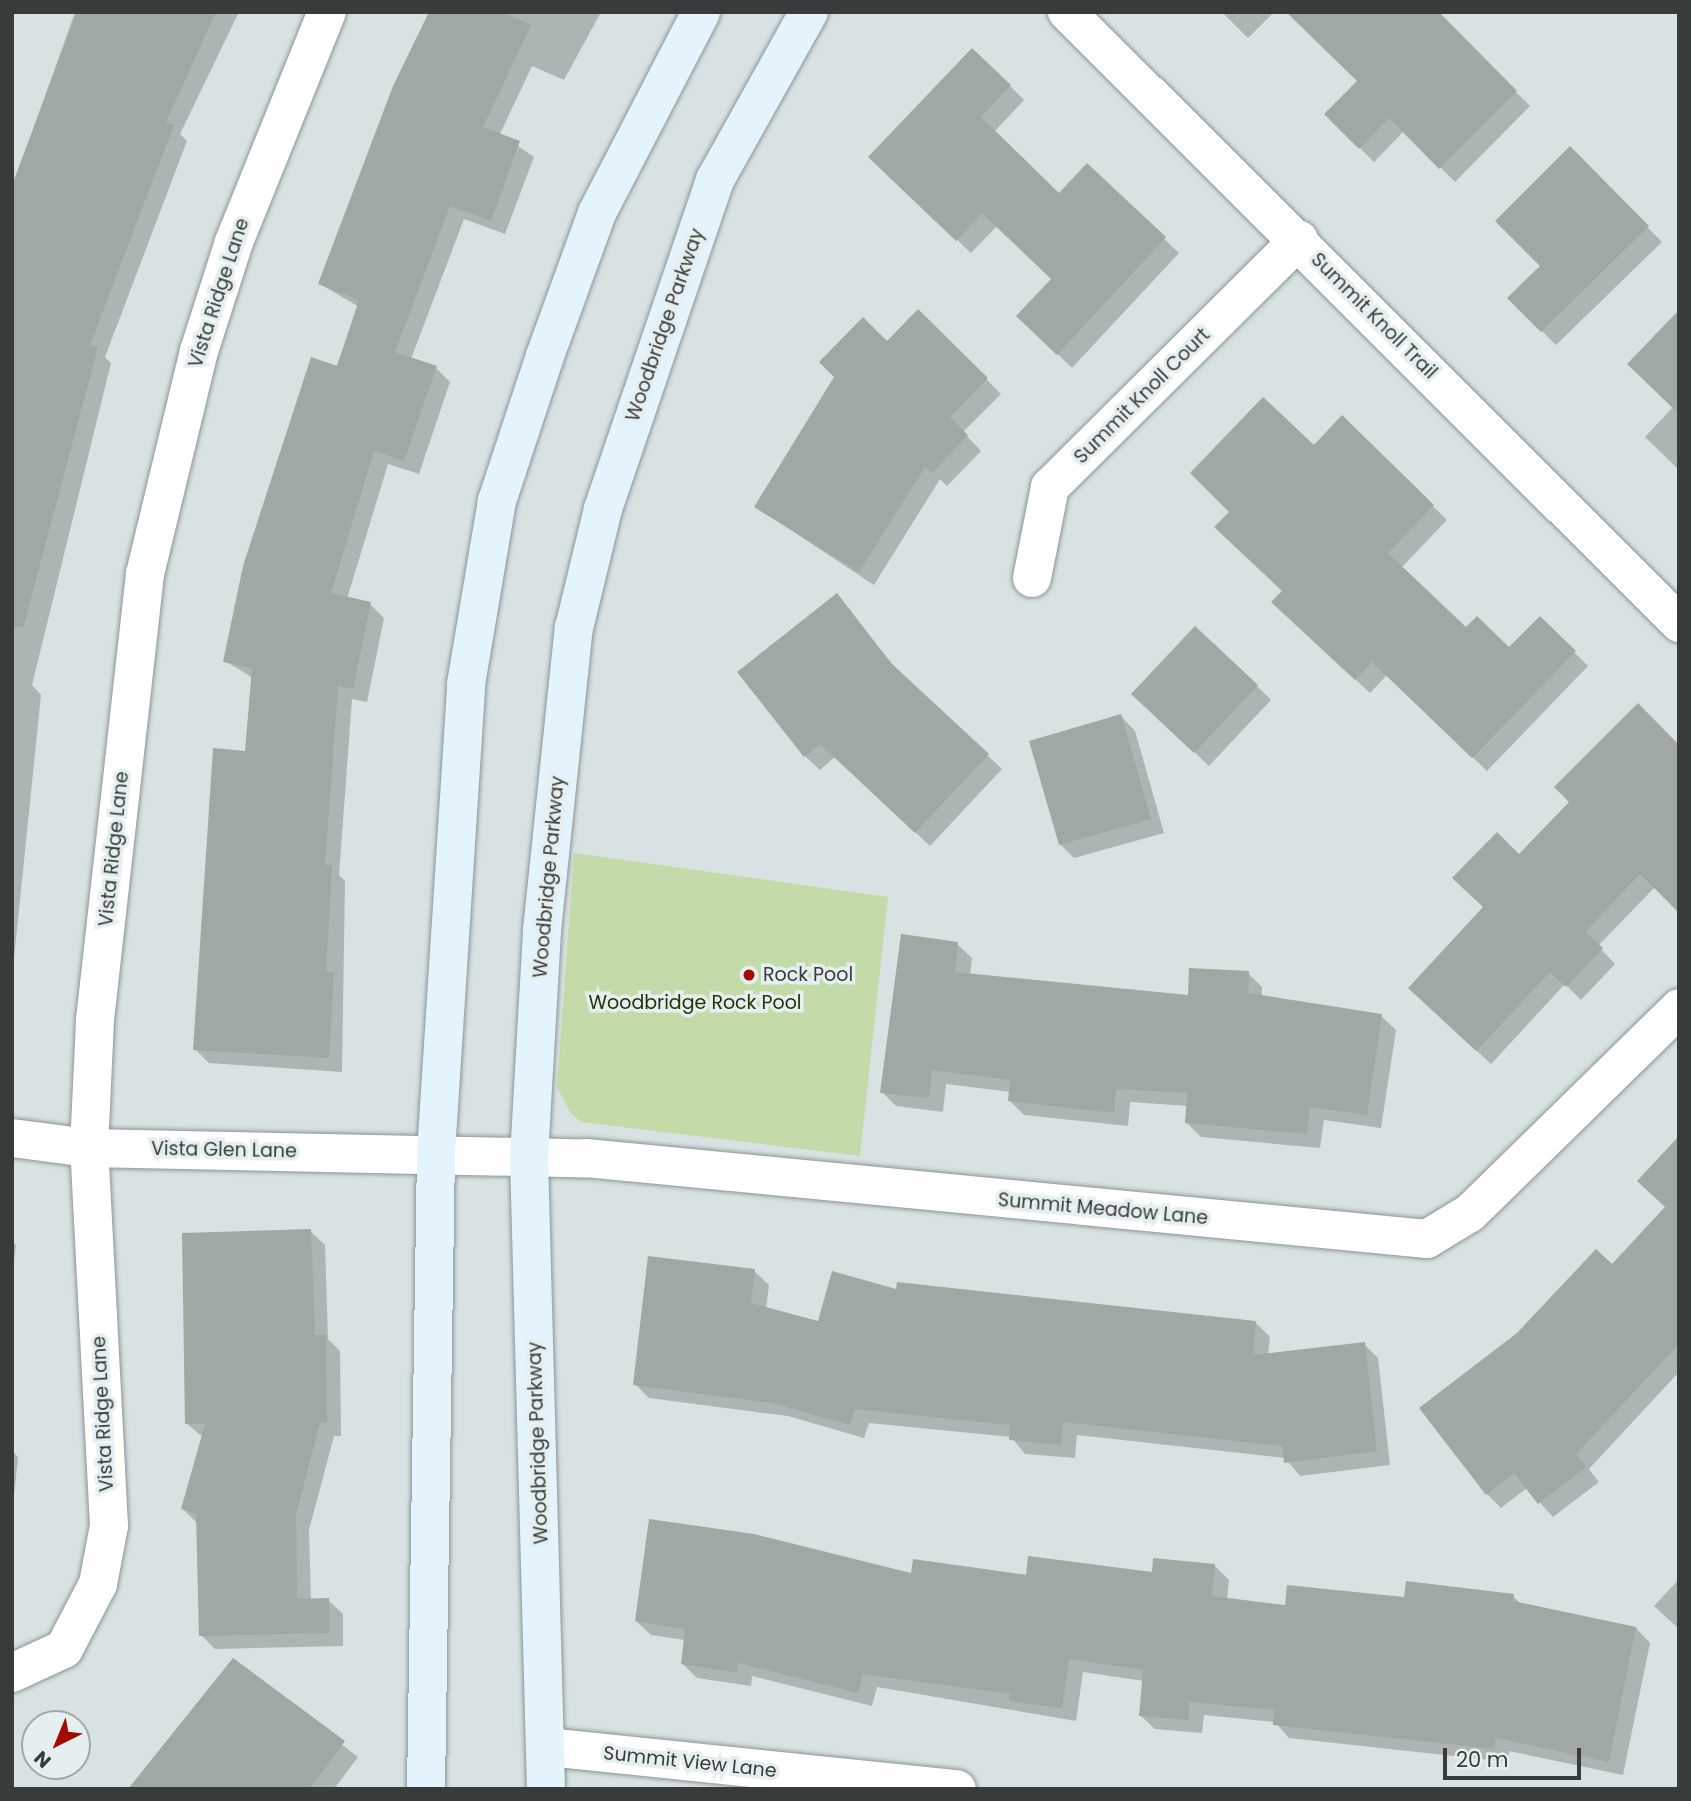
<!DOCTYPE html>
<html>
<head>
<meta charset="utf-8">
<style>
  body { margin:0 }
  #map { position:relative; width:1691px; height:1801px; overflow:hidden; background:#d8e2e2; font-family:Poppins,sans-serif }
  div>[style] { position:absolute }
  [style*='--x'] { left:calc(var(--x)*1px); top:calc(var(--y)*1px); width:calc(var(--w)*1px); rotate:calc(var(--a)*1deg) }
  .green>* { inset:0; background:#c3dba9 }
  .shadow>* { inset:0; background:#0003 }
  .building>* { inset:0; background:#a0a8a3 }
  .roads { filter:drop-shadow(0 0 2px #8c9595) drop-shadow(0 0 2px #8c9595) }
  .minor>* { height:38px; margin:-19px; padding:0 19px; transform-origin:19px; border-radius:19px; background:#fff }
  .secondary>* { height:38px; margin:-19px; padding:0 19px; transform-origin:19px; border-radius:19px; background:#e3f4fc }
  .dots>* { width:19px; height:19px; translate:-50% -50%; box-sizing:border-box; border:4px solid #e5efef; border-radius:50% }
  span { translate:-50% -50%; white-space:nowrap; text-align:center; line-height:1.15; -webkit-text-stroke:7px #e5efef; paint-order:stroke }
  .street-label { font-size:19px; color:#373b3b }
  .poi-label { font-size:19px; color:#373b3b }
  .left { translate:0 -50%; text-align:left }
  .park-label { font-size:19px; color:#233405 }
  .frame { position:absolute; inset:0; border:14px solid #373b3b; pointer-events:none }
  .north { position:absolute; left:21px; top:1710px; width:70px; height:70px; box-sizing:border-box; background:#e5efef; border:2px solid #9fa7a7; border-radius:50%; rotate:223deg; font-size:19px; font-weight:700; line-height:28px; text-align:center; color:#373b3b }
  .north::after { content:''; display:block; margin:auto; width:24px; height:32px; background:#a20c00; clip-path:polygon(50% 0,100% 100%,50% 72%,0 100%) }
  .scale { position:absolute; left:1443px; top:1748px; width:138px; height:32px; box-sizing:border-box; border:4px solid #373b3b; border-top:0; padding-left:9px; font-size:21px; line-height:24px; white-space:nowrap; color:#373b3b; -webkit-text-stroke:5px #e5efef; paint-order:stroke }
</style>
</head>
<body>
<div id="map">
  <div class="green">
    <i style="clip-path:polygon(574px 853px,888px 897px,860px 1156px,581px 1122px,570px 1112px,557px 1087px)"></i>
  </div>
  <div class="shadow">
    <i style="clip-path:polygon(75px 12px,239px 12px,180px 134px,187px 141px,105px 357px,111px 363px,32px 685px,41px 695px,12px 978px,12px 188px)"></i>
    <i style="clip-path:polygon(429px 12px,601px 12px,564px 80px,532px 66px,500px 134px,534px 157px,505px 234px,464px 219px,411px 359px,436px 368px,450px 382px,419px 474px,388px 464px,347px 599px,370px 604px,384px 618px,367px 702px,352px 699px,339px 875px,345px 881px,342px 1072px,209px 1063px,195px 1049px,247px 753px,253px 678px,225px 661px,359px 307px,320px 284px)"></i>
    <i style="clip-path:polygon(1222px 12px,1274px 12px,1248px 38px)"></i>
    <i style="clip-path:polygon(1436px 12px,1530px 106px,1455px 182px,1404px 131px,1374px 162px,1360px 148px)"></i>
    <i style="clip-path:polygon(1010px 86px,1024px 100px,994px 132px,1059px 196px,1087px 165px,1179px 253px,1072px 368px,1019px 316px,1053px 279px,998px 225px,971px 253px,885px 171px)"></i>
    <i style="clip-path:polygon(1570px 149px,1662px 242px,1556px 345px,1509px 298px,1542px 266px)"></i>
    <i style="clip-path:polygon(918px 311px,1001px 394px,963px 432px,981px 451px,947px 486px,940px 479px,874px 585px,756px 507px)"></i>
    <i style="clip-path:polygon(1679px 312px,1679px 470px,1645px 437px,1673px 407px)"></i>
    <i style="clip-path:polygon(1342px 418px,1447px 520px,1401px 568px,1466px 630px,1509px 650px,1540px 618px,1588px 666px,1487px 771px,1387px 675px,1370px 693px,1288px 616px,1284px 591px,1314px 448px)"></i>
    <i style="clip-path:polygon(837px 596px,902px 676px,1002px 769px,930px 846px,835px 757px,820px 770px,805px 756px)"></i>
    <i style="clip-path:polygon(1257px 686px,1271px 700px,1209px 766px,1148px 708px)"></i>
    <i style="clip-path:polygon(1121px 716px,1135px 731px,1164px 833px,1074px 858px,1060px 844px)"></i>
    <i style="clip-path:polygon(1571px 802px,1655px 887px,1598px 946px,1615px 964px,1581px 1000px,1565px 984px,1491px 1064px,1424px 1002px,1519px 856px)"></i>
    <i style="clip-path:polygon(957px 944px,972px 958px,970px 976px,1189px 997px,1248px 973px,1262px 987px,1262px 997px,1381px 1016px,1396px 1030px,1381px 1128px,1324px 1120px,1320px 1148px,1201px 1137px,1187px 1123px,1188px 1106px,1130px 1102px,1128px 1126px,1024px 1115px,1010px 1101px,1011px 1092px,946px 1084px,943px 1112px,896px 1106px,882px 1092px)"></i>
    <i style="clip-path:polygon(1679px 1149px,1679px 1372px,1589px 1469px,1599px 1482px,1553px 1517px,1527px 1488px,1501px 1508px,1487px 1494px,1612px 1266px,1667px 1207px)"></i>
    <i style="clip-path:polygon(310px 1231px,325px 1245px,328px 1339px,340px 1351px,341px 1436px,334px 1436px,309px 1530px,311px 1600px,328px 1600px,343px 1614px,343px 1646px,215px 1649px,201px 1635px,197px 1523px,183px 1509px,203px 1437px,186px 1423px)"></i>
    <i style="clip-path:polygon(12px 1241px,16px 1245px,12px 1275px)"></i>
    <i style="clip-path:polygon(754px 1271px,769px 1285px,766px 1309px,819px 1323px,898px 1292px,1256px 1323px,1270px 1337px,1268px 1355px,1364px 1344px,1378px 1358px,1390px 1465px,1300px 1476px,1285px 1458px,1077px 1435px,1075px 1458px,1025px 1454px,1011px 1437px,869px 1423px,864px 1438px,788px 1416px,649px 1398px,635px 1384px)"></i>
    <i style="clip-path:polygon(12px 1451px,18px 1457px,12px 1515px)"></i>
    <i style="clip-path:polygon(1214px 1565px,1229px 1580px,1227px 1600px,1287px 1607px,1513px 1596px,1522px 1605px,1636px 1628px,1650px 1643px,1623px 1775px,1509px 1751px,1508px 1762px,1289px 1738px,1275px 1722px,1204px 1715px,1202px 1733px,1155px 1729px,1140px 1715px,1144px 1681px,1083px 1672px,1076px 1721px,877px 1687px,872px 1706px,752px 1676px,751px 1686px,697px 1678px,683px 1664px,685px 1640px,651px 1635px,636px 1621px,912px 1575px,1154px 1574px)"></i>
    <i style="clip-path:polygon(1679px 1579px,1679px 1629px,1654px 1606px)"></i>
    <i style="clip-path:polygon(234px 1661px,358px 1757px,334px 1789px,130px 1789px)"></i>
  </div>
  <div class="building">
    <i style="clip-path:polygon(77px 12px,216px 12px,166px 122px,174px 125px,90px 345px,98px 347px,23px 628px,12px 626px,12px 185px)"></i>
    <i style="clip-path:polygon(429px 12px,503px 12px,531px 25px,483px 127px,520px 141px,491px 221px,450px 206px,395px 352px,437px 366px,404px 461px,374px 451px,331px 593px,371px 602px,353px 689px,338px 686px,325px 865px,332px 865px,326px 972px,334px 972px,329px 1058px,193px 1050px,213px 748px,245px 751px,252px 668px,223px 662px,243px 566px,311px 357px,337px 366px,359px 300px,318px 284px,393px 86px)"></i>
    <i style="clip-path:polygon(1286px 12px,1439px 12px,1517px 91px,1439px 169px,1389px 118px,1359px 149px,1324px 114px,1357px 81px)"></i>
    <i style="clip-path:polygon(972px 48px,1011px 85px,981px 117px,1059px 193px,1087px 163px,1166px 237px,1057px 355px,1016px 316px,1051px 279px,982px 213px,956px 241px,868px 157px)"></i>
    <i style="clip-path:polygon(1570px 146px,1649px 226px,1541px 332px,1507px 298px,1540px 266px,1495px 221px)"></i>
    <i style="clip-path:polygon(918px 309px,988px 378px,950px 417px,968px 435px,932px 473px,925px 467px,859px 572px,754px 507px,834px 377px,819px 362px,863px 317px,887px 341px)"></i>
    <i style="clip-path:polygon(1679px 310px,1679px 414px,1627px 364px)"></i>
    <i style="clip-path:polygon(1263px 397px,1314px 445px,1342px 415px,1434px 505px,1388px 553px,1466px 627px,1477px 616px,1509px 647px,1540px 616px,1576px 651px,1472px 758px,1372px 662px,1355px 680px,1271px 602px,1282px 591px,1214px 527px,1229px 512px,1190px 473px)"></i>
    <i style="clip-path:polygon(837px 593px,891px 663px,989px 754px,915px 833px,820px 744px,804px 757px,737px 672px)"></i>
    <i style="clip-path:polygon(1195px 626px,1258px 685px,1194px 753px,1131px 694px)"></i>
    <i style="clip-path:polygon(1638px 703px,1679px 745px,1679px 913px,1640px 874px,1585px 932px,1603px 948px,1566px 987px,1550px 972px,1476px 1051px,1408px 988px,1483px 907px,1452px 878px,1497px 832px,1519px 854px,1569px 802px,1554px 787px)"></i>
    <i style="clip-path:polygon(1121px 714px,1151px 819px,1059px 845px,1029px 741px)"></i>
    <i style="clip-path:polygon(901px 934px,958px 942px,955px 972px,1188px 995px,1189px 968px,1249px 971px,1248px 993px,1382px 1014px,1367px 1115px,1310px 1107px,1307px 1134px,1185px 1123px,1187px 1093px,1116px 1089px,1114px 1113px,1008px 1101px,1010px 1080px,932px 1070px,929px 1098px,880px 1093px)"></i>
    <i style="clip-path:polygon(1679px 1136px,1679px 1344px,1576px 1454px,1586px 1467px,1538px 1504px,1514px 1473px,1486px 1495px,1419px 1408px,1517px 1333px,1596px 1249px,1612px 1264px,1665px 1207px,1637px 1181px)"></i>
    <i style="clip-path:polygon(311px 1229px,315px 1335px,326px 1335px,327px 1422px,320px 1423px,296px 1515px,297px 1599px,329px 1598px,329px 1633px,199px 1636px,196px 1514px,181px 1509px,205px 1424px,185px 1424px,182px 1233px)"></i>
    <i style="clip-path:polygon(648px 1256px,755px 1269px,751px 1303px,818px 1321px,832px 1271px,896px 1289px,897px 1282px,1256px 1321px,1253px 1355px,1365px 1342px,1377px 1451px,1284px 1463px,1282px 1446px,1063px 1422px,1061px 1445px,1009px 1440px,1010px 1425px,855px 1409px,850px 1425px,772px 1403px,633px 1385px)"></i>
    <i style="clip-path:polygon(649px 1519px,754px 1534px,911px 1573px,913px 1559px,1026px 1575px,1028px 1556px,1152px 1572px,1153px 1558px,1215px 1564px,1212px 1596px,1285px 1605px,1287px 1585px,1404px 1597px,1406px 1581px,1514px 1594px,1513px 1601px,1636px 1627px,1609px 1762px,1496px 1738px,1494px 1749px,1273px 1725px,1274px 1710px,1190px 1702px,1188px 1720px,1139px 1716px,1143px 1670px,1069px 1659px,1062px 1708px,1009px 1701px,1010px 1694px,863px 1674px,858px 1693px,738px 1663px,737px 1673px,681px 1664px,685px 1629px,635px 1621px)"></i>
    <i style="clip-path:polygon(233px 1658px,345px 1741px,309px 1789px,128px 1789px)"></i>
  </div>
  <div class="roads">
    <div class="minor">
      <i style="--x:1067;--y:12;--w:865;--a:44.95"></i>
      <i style="--x:1032;--y:578;--w:93;--a:-78.8"></i>
      <i style="--x:1050;--y:487;--w:351;--a:-44.8"></i>
      <i style="--x:12;--y:1138;--w:78;--a:7.4"></i>
      <i style="--x:89;--y:1148;--w:497;--a:1.2"></i>
      <i style="--x:586;--y:1158;--w:845;--a:5.5"></i>
      <i style="--x:1427;--y:1239;--w:50;--a:-31.2"></i>
      <i style="--x:1470;--y:1213;--w:293;--a:-44.4"></i>
      <i style="--x:12;--y:1673;--w:57;--a:-24.8"></i>
      <i style="--x:64;--y:1649;--w:73;--a:-62.4"></i>
      <i style="--x:98;--y:1584;--w:59;--a:-79.3"></i>
      <i style="--x:109;--y:1526;--w:379;--a:-93"></i>
      <i style="--x:89;--y:1148;--w:128;--a:-87.3"></i>
      <i style="--x:95;--y:1020;--w:449;--a:-83.6"></i>
      <i style="--x:145;--y:574;--w:229;--a:-76.4"></i>
      <i style="--x:199;--y:351;--w:114;--a:-72.2"></i>
      <i style="--x:234;--y:242;--w:248;--a:-68"></i>
      <i style="--x:548;--y:1747;--w:411;--a:5.9"></i>
    </div>
    <div class="secondary">
      <i style="--x:426;--y:1789;--w:636;--a:-89.1"></i>
      <i style="--x:436;--y:1153;--w:470;--a:-86.3"></i>
      <i style="--x:466;--y:684;--w:186;--a:-80.4"></i>
      <i style="--x:497;--y:501;--w:153;--a:-71.7"></i>
      <i style="--x:545;--y:356;--w:152;--a:-70"></i>
      <i style="--x:597;--y:213;--w:226;--a:-62.6"></i>
      <i style="--x:546;--y:1789;--w:632;--a:-91.54"></i>
      <i style="--x:529;--y:1157;--w:227;--a:-86.7"></i>
      <i style="--x:542;--y:930;--w:304;--a:-84"></i>
      <i style="--x:574;--y:628;--w:122;--a:-76.3"></i>
      <i style="--x:603;--y:509;--w:348;--a:-71.2"></i>
      <i style="--x:715;--y:180;--w:193;--a:-60.8"></i>
    </div>
  </div>
  <div class="dots">
    <i style="left:749px;top:975px;background:#a20c00"></i>
  </div>
  <div class="street-label">
    <span style="left:219px;top:293px;rotate:-72deg">Vista Ridge Lane</span>
    <span style="left:1374px;top:316px;rotate:45deg">Summit Knoll Trail</span>
    <span style="left:665px;top:325px;rotate:-71deg">Woodbridge Parkway</span>
    <span style="left:1142px;top:396px;rotate:-45deg">Summit Knoll Court</span>
    <span style="left:114px;top:849px;rotate:-84deg">Vista Ridge Lane</span>
    <span style="left:549px;top:877px;rotate:-85deg">Woodbridge Parkway</span>
    <span style="left:224px;top:1150px;rotate:1deg">Vista Glen Lane</span>
    <span style="left:1103px;top:1209px;rotate:5deg">Summit Meadow Lane</span>
    <span style="left:103px;top:1414px;rotate:-93deg">Vista Ridge Lane</span>
    <span style="left:538px;top:1443px;rotate:-92deg">Woodbridge Parkway</span>
    <span style="left:690px;top:1762px;rotate:6deg">Summit View Lane</span>
  </div>
  <div class="poi-label">
    <span class="left" style="left:763px;top:975px">Rock Pool</span>
  </div>
  <div class="park-label">
    <span style="left:695px;top:1003px">Woodbridge Rock Pool</span>
  </div>
  <div class="frame"></div>
  <div class="north">N</div>
  <div class="scale">20 m</div>
</div>
</body>
</html>
